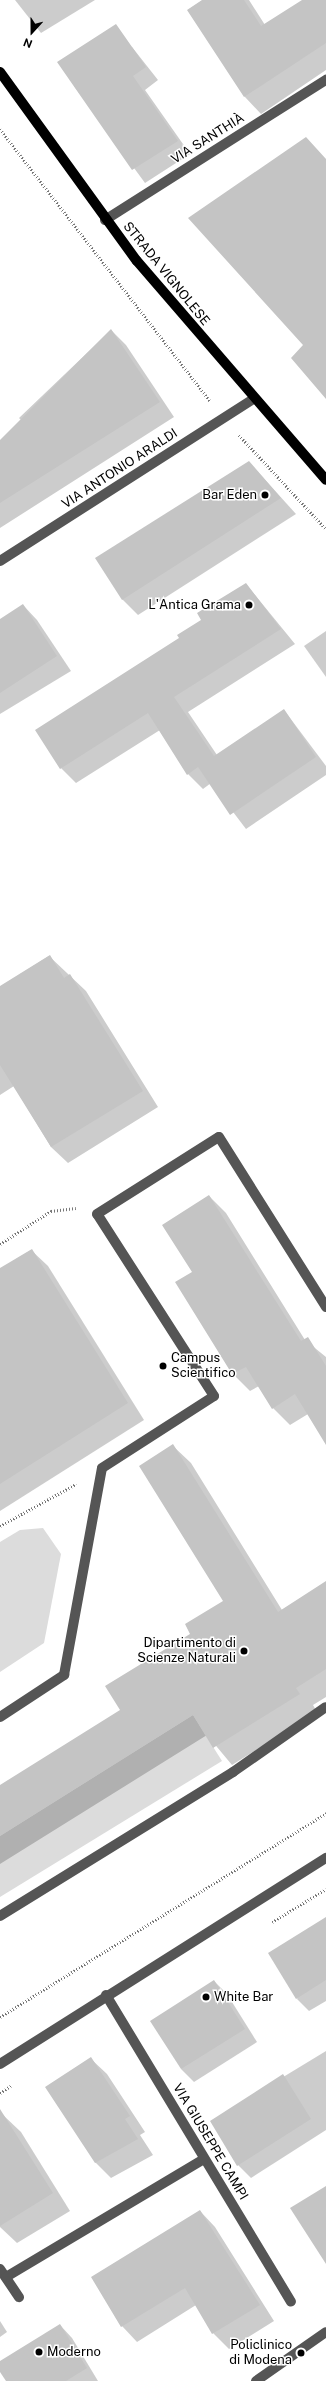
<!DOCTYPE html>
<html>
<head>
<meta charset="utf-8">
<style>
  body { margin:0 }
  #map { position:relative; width:326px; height:2381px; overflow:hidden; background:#fff; font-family:"Public Sans",sans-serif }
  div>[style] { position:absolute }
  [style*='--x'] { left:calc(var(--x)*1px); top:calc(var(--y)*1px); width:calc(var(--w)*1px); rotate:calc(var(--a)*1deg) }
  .green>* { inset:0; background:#dcdcdc }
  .shadow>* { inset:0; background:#0003 }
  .building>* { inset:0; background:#c4c4c4 }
  .path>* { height:2.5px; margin-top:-1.25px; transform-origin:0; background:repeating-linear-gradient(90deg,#777 0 1px,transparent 0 3px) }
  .minor>* { height:10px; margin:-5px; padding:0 5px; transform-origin:5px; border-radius:5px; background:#555 }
  .major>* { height:10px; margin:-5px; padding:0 5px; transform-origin:5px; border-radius:5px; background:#000 }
  .dots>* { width:11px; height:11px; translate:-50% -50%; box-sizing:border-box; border:2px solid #fff; border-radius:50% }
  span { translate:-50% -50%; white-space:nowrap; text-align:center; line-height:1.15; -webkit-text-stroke:3px #fff; paint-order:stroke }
  .street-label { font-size:13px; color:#000 }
  .poi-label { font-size:13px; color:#000 }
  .right { translate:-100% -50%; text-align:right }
  .left { translate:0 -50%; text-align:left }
  .north { position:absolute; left:12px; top:12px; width:40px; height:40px; -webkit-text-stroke:3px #fff; paint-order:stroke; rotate:201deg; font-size:11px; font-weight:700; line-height:16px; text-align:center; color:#000 }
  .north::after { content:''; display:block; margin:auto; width:14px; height:18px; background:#000; clip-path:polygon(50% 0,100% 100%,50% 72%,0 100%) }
</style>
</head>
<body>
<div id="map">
  <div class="green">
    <i style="clip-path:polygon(43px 1528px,61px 1554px,44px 1643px,0 1672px,0 1542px,20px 1530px)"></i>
    <i style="clip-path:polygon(193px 1715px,222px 1761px,0 1897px,0 1836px)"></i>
  </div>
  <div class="shadow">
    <i style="clip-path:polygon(15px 0,95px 0,41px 33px)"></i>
    <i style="clip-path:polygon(203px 0,249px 0,265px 25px,304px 0,326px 0,326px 70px,261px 114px,245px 97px,188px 10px)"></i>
    <i style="clip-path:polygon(132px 47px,158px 80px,145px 90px,190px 154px,145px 183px,74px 86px)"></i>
    <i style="clip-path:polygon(111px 330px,126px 345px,174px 417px,0 528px,0 442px,23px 422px,19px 418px)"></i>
    <i style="clip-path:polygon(249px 462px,296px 514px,138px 615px,122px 599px)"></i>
    <i style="clip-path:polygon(246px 584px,295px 644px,188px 712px,217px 755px,284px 710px,326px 766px,326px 775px,246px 829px,211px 783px,203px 789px,188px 774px,160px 730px,76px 783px,61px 768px,181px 639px)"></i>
    <i style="clip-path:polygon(23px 605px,37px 620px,71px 671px,0 714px,0 620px)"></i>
    <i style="clip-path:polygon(326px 631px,326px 677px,304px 646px)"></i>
    <i style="clip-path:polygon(49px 956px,86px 991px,158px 1107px,68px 1163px,51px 1147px,14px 1086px,0 1095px,0 987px)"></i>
    <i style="clip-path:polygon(209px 1196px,226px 1213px,305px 1340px,326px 1357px,326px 1443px,308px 1414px,290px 1425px,273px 1408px,259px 1386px,250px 1391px,233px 1374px,177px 1283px,194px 1272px)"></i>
    <i style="clip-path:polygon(31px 1250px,48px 1266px,144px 1420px,0 1511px,0 1269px)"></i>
    <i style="clip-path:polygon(173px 1446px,191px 1463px,282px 1610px,326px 1583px,326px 1697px,313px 1705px,317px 1712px,232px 1765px,207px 1735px,0 1864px,0 1786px,122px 1711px,224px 1601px)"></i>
    <i style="clip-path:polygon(326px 1928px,326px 2001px,309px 2011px,297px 1999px)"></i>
    <i style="clip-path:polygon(214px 1981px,227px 1994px,257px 2042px,194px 2082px,181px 2069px)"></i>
    <i style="clip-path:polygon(326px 2051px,326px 2130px,251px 2178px,238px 2165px,211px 2121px)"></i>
    <i style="clip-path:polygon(91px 2059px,107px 2074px,145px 2132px,140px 2135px,153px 2155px,111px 2178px,95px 2162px)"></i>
    <i style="clip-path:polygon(3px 2115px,21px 2132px,70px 2211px,17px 2243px,0 2227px,0 2117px)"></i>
    <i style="clip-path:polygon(200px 2211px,215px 2227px,274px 2321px,229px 2349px,213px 2333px,196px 2305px,137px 2342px,122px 2326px)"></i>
    <i style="clip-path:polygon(0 2321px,7px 2332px,0 2337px)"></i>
    <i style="clip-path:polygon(60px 2325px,72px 2338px,98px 2381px,7px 2381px,0 2370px,0 2362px)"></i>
  </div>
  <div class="building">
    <i style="clip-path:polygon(202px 0,244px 0,261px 26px,302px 0,326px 0,326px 43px,244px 97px,187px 10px)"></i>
    <i style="clip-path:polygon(116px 24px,146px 67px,133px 76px,178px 141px,132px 170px,57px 62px)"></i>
    <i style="clip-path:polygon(306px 137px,326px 159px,326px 399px,291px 358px,303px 345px,188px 218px)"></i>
    <i style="clip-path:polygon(111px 329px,160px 402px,0 503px,0 440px)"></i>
    <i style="clip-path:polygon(249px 461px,281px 498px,122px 600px,95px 558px)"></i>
    <i style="clip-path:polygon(246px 583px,281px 629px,174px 697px,214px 756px,284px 709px,316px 757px,230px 815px,198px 767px,187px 775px,148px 713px,60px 769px,35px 730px,179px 638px,177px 635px,201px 620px,197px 613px)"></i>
    <i style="clip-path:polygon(23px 604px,57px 656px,0 693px,0 619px)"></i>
    <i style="clip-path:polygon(50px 955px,64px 978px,70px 974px,143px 1091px,51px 1147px,0 1065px,0 986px)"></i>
    <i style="clip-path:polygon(209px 1195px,301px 1341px,308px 1337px,326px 1366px,326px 1445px,295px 1394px,272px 1409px,246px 1367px,232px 1374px,175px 1282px,192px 1272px,162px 1225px)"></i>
    <i style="clip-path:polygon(32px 1249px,128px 1403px,0 1484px,0 1268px)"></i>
    <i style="clip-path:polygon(173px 1444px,278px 1612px,326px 1581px,326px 1669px,296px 1688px,300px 1694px,213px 1748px,193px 1715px,0 1836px,0 1785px,120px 1710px,105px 1686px,190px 1634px,185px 1624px,223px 1601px,139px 1466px)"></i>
    <i style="clip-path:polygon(326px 1917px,326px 1980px,296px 1999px,268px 1953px)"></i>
    <i style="clip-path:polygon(214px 1980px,245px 2029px,181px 2069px,150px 2021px)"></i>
    <i style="clip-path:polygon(91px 2057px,130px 2116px,125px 2119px,138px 2139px,95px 2163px,45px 2087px)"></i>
    <i style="clip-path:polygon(283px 2074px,311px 2119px,237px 2166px,210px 2121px)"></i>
    <i style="clip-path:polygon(0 2109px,53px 2193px,0 2226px)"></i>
    <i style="clip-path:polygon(326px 2186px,326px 2264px,290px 2208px)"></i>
    <i style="clip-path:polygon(200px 2210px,260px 2305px,212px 2334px,185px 2288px,121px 2327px,91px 2277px)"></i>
    <i style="clip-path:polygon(60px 2324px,87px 2368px,66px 2381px,6px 2381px,0 2372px,0 2361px)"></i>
  </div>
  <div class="path">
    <i style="--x:0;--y:129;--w:344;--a:52.3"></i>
    <i style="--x:239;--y:435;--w:128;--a:47.2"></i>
    <i style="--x:0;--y:1244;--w:61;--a:-32.9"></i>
    <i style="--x:51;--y:1211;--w:25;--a:-7"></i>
    <i style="--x:0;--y:1526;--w:87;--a:-28.9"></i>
    <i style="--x:272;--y:1922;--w:63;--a:-31.4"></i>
    <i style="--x:0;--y:2017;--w:385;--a:-32"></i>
    <i style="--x:0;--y:2093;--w:14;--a:-34"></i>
  </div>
  <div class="minor">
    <i style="--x:105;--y:220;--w:262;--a:-32.4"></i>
    <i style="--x:0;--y:561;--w:300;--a:-32.6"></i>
    <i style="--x:0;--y:1717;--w:77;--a:-33.3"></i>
    <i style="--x:64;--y:1675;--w:210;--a:-79.6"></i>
    <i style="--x:102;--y:1468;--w:133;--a:-32.7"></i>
    <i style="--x:214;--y:1396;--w:216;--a:-122.7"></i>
    <i style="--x:97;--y:1214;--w:144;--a:-32.3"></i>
    <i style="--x:219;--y:1137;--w:201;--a:57.8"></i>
    <i style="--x:0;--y:1916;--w:274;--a:-31.7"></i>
    <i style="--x:233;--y:1772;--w:113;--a:-35"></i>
    <i style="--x:106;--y:1995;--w:358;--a:58.9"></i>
    <i style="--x:0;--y:2064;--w:386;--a:-32.3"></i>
    <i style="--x:0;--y:2269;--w:34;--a:56"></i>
    <i style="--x:6;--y:2277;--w:230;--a:-30.8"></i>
    <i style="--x:256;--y:2381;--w:85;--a:-35"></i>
  </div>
  <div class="major">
    <i style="--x:0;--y:72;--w:233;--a:54.1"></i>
    <i style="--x:137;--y:261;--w:289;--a:49.2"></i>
  </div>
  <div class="dots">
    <i style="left:265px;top:495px;background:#000"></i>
    <i style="left:249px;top:605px;background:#000"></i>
    <i style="left:163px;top:1366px;background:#000"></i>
    <i style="left:244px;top:1651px;background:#000"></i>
    <i style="left:206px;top:1997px;background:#000"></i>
    <i style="left:39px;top:2352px;background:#000"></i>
    <i style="left:301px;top:2353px;background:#000"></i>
  </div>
  <div class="street-label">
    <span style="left:208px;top:139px;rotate:-32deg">VIA SANTHIÀ</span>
    <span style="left:166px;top:274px;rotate:51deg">STRADA VIGNOLESE</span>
    <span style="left:120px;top:469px;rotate:-33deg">VIA ANTONIO ARALDI</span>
    <span style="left:210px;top:2142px;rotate:59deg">VIA GIUSEPPE CAMPI</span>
  </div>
  <div class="poi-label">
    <span class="right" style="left:257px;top:495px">Bar Eden</span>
    <span class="right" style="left:241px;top:605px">L'Antica Grama</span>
    <span class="left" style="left:171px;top:1366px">Campus<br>Scientifico</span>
    <span class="right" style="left:236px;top:1651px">Dipartimento di<br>Scienze Naturali</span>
    <span class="left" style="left:214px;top:1997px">White Bar</span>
    <span class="right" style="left:292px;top:2353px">Policlinico<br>di Modena</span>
    <span class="left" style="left:47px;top:2352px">Moderno</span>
  </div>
  <div class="north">N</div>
</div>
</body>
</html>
